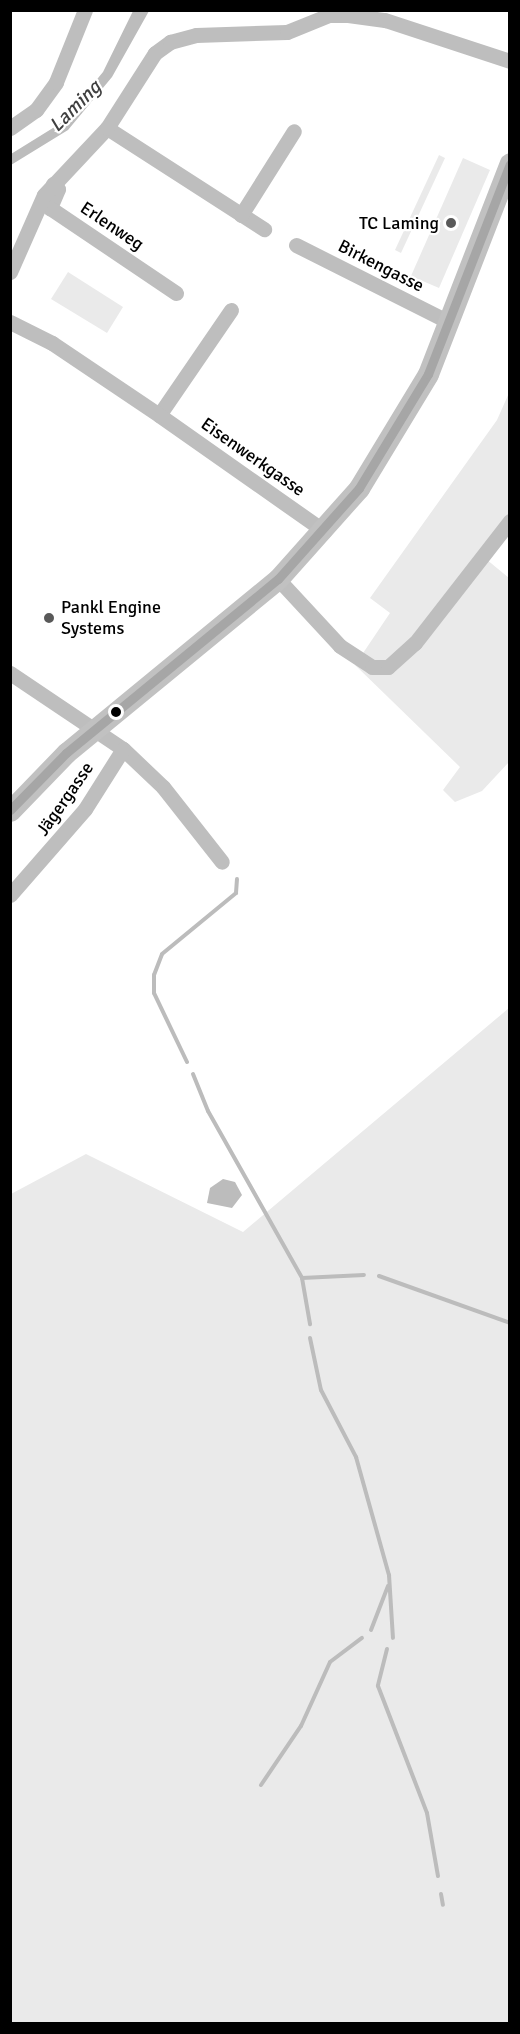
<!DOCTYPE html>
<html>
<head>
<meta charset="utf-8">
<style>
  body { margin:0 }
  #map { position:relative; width:520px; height:2034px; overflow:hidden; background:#fff; font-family:Signika,sans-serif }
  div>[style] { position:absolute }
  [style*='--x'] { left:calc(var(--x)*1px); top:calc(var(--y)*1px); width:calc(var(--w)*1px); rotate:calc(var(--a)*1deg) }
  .green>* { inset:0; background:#eaeaea }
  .water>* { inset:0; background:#bcbcbc }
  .stream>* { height:4px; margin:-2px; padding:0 2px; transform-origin:2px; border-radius:2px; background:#bcbcbc }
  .street>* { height:15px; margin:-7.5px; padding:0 7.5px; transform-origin:7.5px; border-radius:7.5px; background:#bebebe }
  .secondary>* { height:21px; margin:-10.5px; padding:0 10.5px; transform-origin:10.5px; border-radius:10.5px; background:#c1c1c1 }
  .bus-1>* { height:9px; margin:-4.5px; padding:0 4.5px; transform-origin:4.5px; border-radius:4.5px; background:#a6a6a6 }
  .dots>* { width:16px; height:16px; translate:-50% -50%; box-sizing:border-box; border:3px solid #fff; border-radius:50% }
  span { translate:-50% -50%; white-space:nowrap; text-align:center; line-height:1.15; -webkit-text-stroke:4.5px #fff; paint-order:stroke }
  .poi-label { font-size:18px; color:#000 }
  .right { translate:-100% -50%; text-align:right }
  .left { translate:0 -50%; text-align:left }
  .street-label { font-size:18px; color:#000 }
  .water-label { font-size:20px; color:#404040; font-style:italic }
  .frame { position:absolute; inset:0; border:12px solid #000; pointer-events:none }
</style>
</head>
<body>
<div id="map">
  <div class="green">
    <i style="clip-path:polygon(439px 155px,445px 158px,401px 253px,395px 250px)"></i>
    <i style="clip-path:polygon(463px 158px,490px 170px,439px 288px,411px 276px)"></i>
    <i style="clip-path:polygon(68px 272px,123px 307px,107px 333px,51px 299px)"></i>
    <i style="clip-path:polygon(509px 393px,509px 528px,486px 559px,509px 578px,509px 762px,482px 791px,455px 802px,443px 790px,460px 767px,355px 665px,390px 613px,370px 598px,497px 420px)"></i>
    <i style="clip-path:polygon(509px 1008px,509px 2023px,11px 2023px,11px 1194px,86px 1154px,243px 1232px)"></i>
  </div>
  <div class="water">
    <i style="clip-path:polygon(133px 11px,149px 11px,112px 77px,68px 130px,11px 165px,11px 154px,61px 123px,103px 72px)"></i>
    <i style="clip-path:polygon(223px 1179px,235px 1182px,242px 1195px,232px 1208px,207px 1203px,210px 1188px)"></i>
  </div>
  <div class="stream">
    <i style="--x:187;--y:1062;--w:76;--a:-115.6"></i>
    <i style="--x:154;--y:993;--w:18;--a:-90"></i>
    <i style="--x:154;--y:975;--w:22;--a:-69"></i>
    <i style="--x:162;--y:954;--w:96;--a:-39.5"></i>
    <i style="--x:236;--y:893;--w:14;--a:-86"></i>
    <i style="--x:193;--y:1074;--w:40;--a:68"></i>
    <i style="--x:208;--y:1111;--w:192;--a:60.6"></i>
    <i style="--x:302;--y:1278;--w:47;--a:80.1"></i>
    <i style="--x:379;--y:1276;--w:139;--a:19.7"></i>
    <i style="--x:302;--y:1278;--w:62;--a:-2.8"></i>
    <i style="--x:310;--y:1338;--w:53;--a:78.1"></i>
    <i style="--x:321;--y:1390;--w:76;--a:62.4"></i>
    <i style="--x:356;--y:1457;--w:123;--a:74.4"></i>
    <i style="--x:389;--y:1575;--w:63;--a:86.4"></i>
    <i style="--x:371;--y:1630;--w:47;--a:-68.9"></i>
    <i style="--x:387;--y:1649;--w:38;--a:104"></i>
    <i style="--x:378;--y:1686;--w:136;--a:68.9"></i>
    <i style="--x:427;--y:1813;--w:64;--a:80.1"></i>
    <i style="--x:261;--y:1785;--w:71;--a:-55.9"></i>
    <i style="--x:301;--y:1726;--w:70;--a:-65.6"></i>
    <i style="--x:330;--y:1662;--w:40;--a:-37"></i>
    <i style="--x:441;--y:1894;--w:11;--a:80"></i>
  </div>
  <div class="street">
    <i style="--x:10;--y:128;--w:32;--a:-35"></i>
    <i style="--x:36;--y:110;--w:34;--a:-54"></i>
    <i style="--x:56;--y:82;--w:78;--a:-68.1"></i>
    <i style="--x:107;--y:128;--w:187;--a:32.8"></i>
    <i style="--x:53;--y:184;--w:7;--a:45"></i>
    <i style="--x:58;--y:189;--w:21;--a:113"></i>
    <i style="--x:50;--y:208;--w:152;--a:34"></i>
    <i style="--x:241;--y:215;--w:99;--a:-57.8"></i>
    <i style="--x:296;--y:245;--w:171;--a:26.7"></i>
    <i style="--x:10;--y:272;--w:84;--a:-66.2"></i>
    <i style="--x:44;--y:195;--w:92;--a:-46.8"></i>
    <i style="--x:107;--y:128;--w:89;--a:-57.4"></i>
    <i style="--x:155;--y:53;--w:19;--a:-36"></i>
    <i style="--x:170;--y:42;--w:27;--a:-15"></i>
    <i style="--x:196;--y:35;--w:91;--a:-1.9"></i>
    <i style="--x:287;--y:32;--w:45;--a:-22"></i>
    <i style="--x:329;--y:15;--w:19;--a:0"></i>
    <i style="--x:348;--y:15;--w:37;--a:8"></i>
    <i style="--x:385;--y:20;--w:132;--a:18.2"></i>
    <i style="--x:231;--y:310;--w:127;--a:124.4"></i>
    <i style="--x:159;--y:415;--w:202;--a:35.1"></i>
    <i style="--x:10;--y:322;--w:47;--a:26.6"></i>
    <i style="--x:52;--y:343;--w:129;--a:33.9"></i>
    <i style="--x:278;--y:579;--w:91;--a:47.2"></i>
    <i style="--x:340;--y:646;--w:38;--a:33"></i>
    <i style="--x:372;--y:667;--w:16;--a:0"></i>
    <i style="--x:388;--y:667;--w:36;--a:-42"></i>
    <i style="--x:415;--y:643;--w:155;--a:-52.1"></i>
    <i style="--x:10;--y:673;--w:136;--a:33.9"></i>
    <i style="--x:123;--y:749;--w:55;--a:43.5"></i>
    <i style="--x:163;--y:787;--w:95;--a:51.8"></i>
    <i style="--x:10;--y:895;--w:114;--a:-48.9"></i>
    <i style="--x:85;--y:809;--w:71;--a:-57.7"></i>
  </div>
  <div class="secondary">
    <i style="--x:10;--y:811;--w:81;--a:-46"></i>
    <i style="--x:66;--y:753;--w:274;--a:-39.4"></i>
    <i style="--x:278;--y:579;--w:122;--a:-48.3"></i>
    <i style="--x:359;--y:488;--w:133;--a:-58.8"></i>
    <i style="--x:428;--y:374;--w:226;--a:-68.8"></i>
  </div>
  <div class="bus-1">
    <i style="--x:10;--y:810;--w:80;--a:-45.5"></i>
    <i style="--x:66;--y:753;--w:274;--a:-39.4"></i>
    <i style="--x:278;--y:579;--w:122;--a:-48.3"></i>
    <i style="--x:359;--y:488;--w:133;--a:-58.8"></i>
    <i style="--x:428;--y:374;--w:225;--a:-68.7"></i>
  </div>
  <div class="dots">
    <i style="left:451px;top:223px;background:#595959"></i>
    <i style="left:49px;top:618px;background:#595959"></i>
    <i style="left:116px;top:712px;background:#000"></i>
  </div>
  <div class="poi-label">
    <span class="right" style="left:439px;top:223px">TC Laming</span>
    <span class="left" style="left:61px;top:618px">Pankl Engine<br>Systems</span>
  </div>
  <div class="street-label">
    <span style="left:112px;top:226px;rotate:34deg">Erlenweg</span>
    <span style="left:381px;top:266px;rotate:27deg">Birkengasse</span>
    <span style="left:253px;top:457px;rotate:35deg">Eisenwerkgasse</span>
    <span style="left:65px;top:799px;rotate:-55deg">Jägergasse</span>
  </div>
  <div class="water-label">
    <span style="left:75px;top:106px;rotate:-45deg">Laming</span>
  </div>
  <div class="frame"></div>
</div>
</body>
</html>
